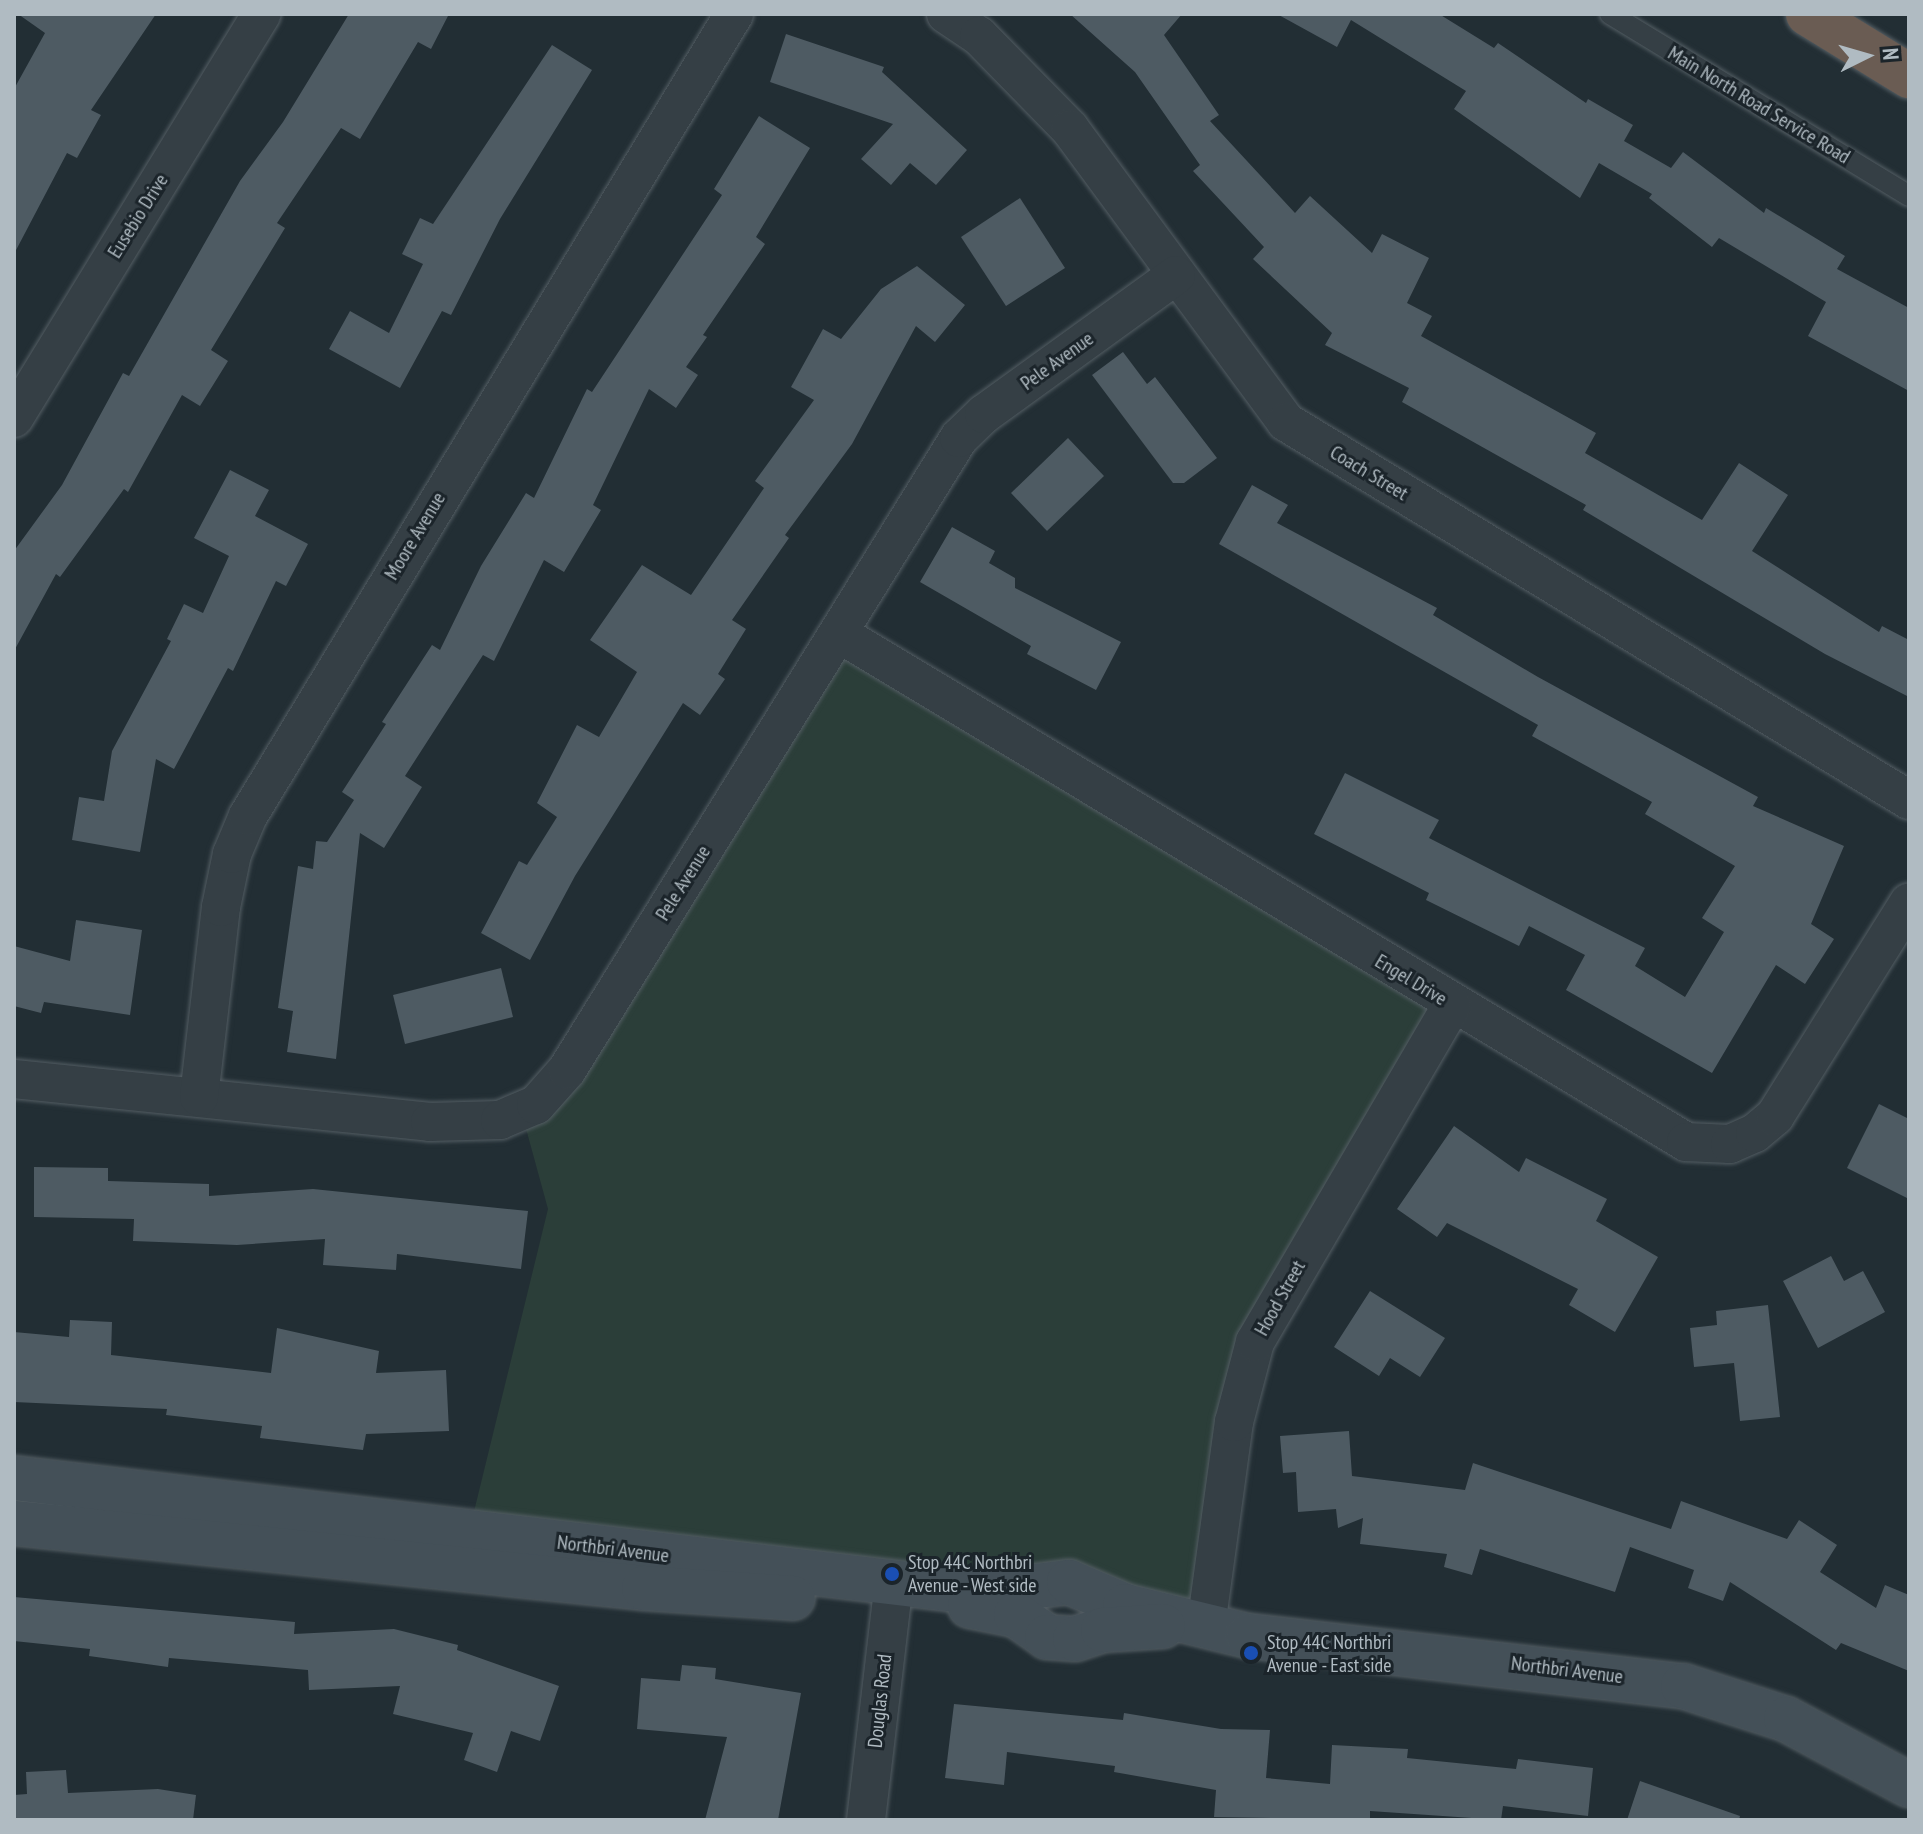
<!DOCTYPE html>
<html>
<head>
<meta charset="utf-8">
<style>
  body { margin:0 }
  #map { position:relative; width:1923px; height:1834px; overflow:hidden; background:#222e34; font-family:"PT Sans Narrow",sans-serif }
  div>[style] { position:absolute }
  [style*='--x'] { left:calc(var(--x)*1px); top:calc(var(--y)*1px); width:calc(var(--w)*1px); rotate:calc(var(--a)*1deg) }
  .green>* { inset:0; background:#2b3e39 }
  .building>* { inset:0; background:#4e5b63 }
  .roads { filter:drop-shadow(0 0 2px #535d63) drop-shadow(0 0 2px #535d63) }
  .lane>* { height:20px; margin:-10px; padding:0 10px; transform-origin:10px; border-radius:10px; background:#353f45 }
  .street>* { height:38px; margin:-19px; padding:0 19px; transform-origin:19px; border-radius:19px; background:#353f45 }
  .secondary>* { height:44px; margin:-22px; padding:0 22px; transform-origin:22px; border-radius:22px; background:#445058 }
  .highway>* { height:44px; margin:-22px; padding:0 22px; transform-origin:22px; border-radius:22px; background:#6a5c53 }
  .dots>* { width:22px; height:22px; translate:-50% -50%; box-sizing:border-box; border:4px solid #1b242a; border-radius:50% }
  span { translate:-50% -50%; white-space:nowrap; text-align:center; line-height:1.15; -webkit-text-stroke:6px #1b242a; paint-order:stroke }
  .street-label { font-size:20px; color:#b0bbc2 }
  .poi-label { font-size:20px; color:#b0bbc2 }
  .left { translate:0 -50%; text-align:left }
  .frame { position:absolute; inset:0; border:16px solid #b0bbc2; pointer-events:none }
  .north { position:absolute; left:1827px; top:16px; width:80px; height:80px; -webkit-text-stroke:6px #1b242a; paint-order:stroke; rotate:85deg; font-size:22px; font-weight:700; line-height:32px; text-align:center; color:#b0bbc2 }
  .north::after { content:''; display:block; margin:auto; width:28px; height:36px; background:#b0bbc2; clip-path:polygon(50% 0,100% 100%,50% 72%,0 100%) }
</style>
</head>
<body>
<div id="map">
  <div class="green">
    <i style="clip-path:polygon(838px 633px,1452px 1005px,1273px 1305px,1206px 1626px,1125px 1606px,469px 1532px,548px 1209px,522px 1114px)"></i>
  </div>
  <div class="building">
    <i style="clip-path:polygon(18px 14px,156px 14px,91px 110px,101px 115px,77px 158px,67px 153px,14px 254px,14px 89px,45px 33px)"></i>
    <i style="clip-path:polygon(349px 14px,449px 14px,431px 49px,418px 42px,360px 139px,341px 128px,277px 223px,285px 228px,211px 350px,228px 361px,200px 406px,182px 395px,128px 492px,124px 489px,60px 577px,56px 574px,14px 651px,14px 551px,62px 485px,123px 373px,129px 376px,240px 181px,283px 122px)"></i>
    <i style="clip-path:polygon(1070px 14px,1182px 14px,1164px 35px,1219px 115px,1210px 121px,1295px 213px,1310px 196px,1372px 253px,1382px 234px,1429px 258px,1407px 303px,1432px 316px,1421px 336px,1596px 433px,1585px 453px,1702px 520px,1739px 463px,1788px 495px,1752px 551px,1879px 632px,1882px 626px,1909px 640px,1909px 697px,1825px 654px,1583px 510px,1586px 505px,1402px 402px,1409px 388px,1325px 345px,1332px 333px,1253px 259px,1264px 247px,1193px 171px,1200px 165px,1135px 72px)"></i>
    <i style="clip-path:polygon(1277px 14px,1439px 14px,1494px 48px,1498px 43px,1586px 103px,1588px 99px,1633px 125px,1624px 141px,1671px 168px,1683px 152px,1764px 213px,1766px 208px,1845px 256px,1837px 269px,1909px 308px,1909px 391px,1808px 336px,1826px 302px,1719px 238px,1712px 247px,1649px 198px,1652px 194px,1599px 163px,1580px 198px,1454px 109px,1466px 91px,1351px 20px,1337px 47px)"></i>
    <i style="clip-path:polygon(786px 34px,884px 67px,882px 72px,967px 150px,936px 185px,910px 163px,891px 185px,861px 159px,893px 124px,770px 82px)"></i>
    <i style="clip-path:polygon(552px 45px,592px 70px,500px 219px,451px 315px,442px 311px,400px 388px,329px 349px,350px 311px,389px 333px,423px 264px,402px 254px,420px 218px,433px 224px)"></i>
    <i style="clip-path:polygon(759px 116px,810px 148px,756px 237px,765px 244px,703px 335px,707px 337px,686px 367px,698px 375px,676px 408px,649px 389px,593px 505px,601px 510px,564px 572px,544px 560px,494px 661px,483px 655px,405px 776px,422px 787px,384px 848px,360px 833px,336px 1059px,287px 1052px,293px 1011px,278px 1008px,298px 866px,313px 869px,316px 841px,327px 842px,354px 800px,342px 792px,386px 724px,382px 722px,432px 645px,440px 650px,481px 566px,526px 493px,534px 498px,587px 389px,592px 392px,722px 195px,714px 189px)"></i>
    <i style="clip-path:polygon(1020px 198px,1065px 268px,1006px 306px,961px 237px)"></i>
    <i style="clip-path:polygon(917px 266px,965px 305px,935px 342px,916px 326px,852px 444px,785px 535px,789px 538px,732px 620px,746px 629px,718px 674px,725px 679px,700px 715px,683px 703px,575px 876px,530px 960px,481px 933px,519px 861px,527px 865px,557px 817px,537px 803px,577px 725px,599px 737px,637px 672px,590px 640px,642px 565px,691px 595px,764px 488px,755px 481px,814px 400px,791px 387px,823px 329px,841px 339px,881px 289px)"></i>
    <i style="clip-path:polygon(1123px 352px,1147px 384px,1155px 377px,1217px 458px,1184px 483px,1173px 483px,1092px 375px)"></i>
    <i style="clip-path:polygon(1068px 438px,1104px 476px,1047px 531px,1011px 493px)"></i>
    <i style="clip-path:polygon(230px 470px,269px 490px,255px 516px,308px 544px,286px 586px,276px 581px,233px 671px,228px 668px,174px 769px,156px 759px,140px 852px,72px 840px,79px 797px,104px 801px,112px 751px,171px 641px,167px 639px,184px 604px,203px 613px,229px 556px,194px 538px)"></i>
    <i style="clip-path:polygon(1252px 485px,1288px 505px,1277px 523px,1437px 608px,1433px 615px,1538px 677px,1758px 797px,1753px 806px,1844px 846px,1811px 924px,1834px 939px,1805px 984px,1776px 965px,1712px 1073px,1566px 990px,1585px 955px,1529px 926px,1519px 946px,1426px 900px,1429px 893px,1314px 834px,1345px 773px,1439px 820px,1429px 838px,1645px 948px,1635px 966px,1685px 997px,1724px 932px,1702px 918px,1735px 866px,1645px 814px,1652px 802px,1532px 736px,1538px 725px,1219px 544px)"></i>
    <i style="clip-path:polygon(952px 527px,995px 551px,989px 563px,1015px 578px,1015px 588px,1121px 642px,1096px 690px,1027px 654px,1031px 646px,920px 582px)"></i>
    <i style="clip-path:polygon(76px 920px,142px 930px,130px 1015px,44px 1002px,41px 1013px,14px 1006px,14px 946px,70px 961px)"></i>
    <i style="clip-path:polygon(501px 968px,513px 1017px,405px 1044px,393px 995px)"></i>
    <i style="clip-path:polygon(1879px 1104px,1909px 1119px,1909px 1199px,1847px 1168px)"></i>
    <i style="clip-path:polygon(1454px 1126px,1519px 1172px,1526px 1158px,1607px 1199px,1596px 1221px,1658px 1257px,1615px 1332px,1569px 1305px,1578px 1289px,1447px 1223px,1437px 1237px,1397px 1209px)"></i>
    <i style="clip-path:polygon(34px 1167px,108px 1168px,108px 1181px,209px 1184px,209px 1196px,313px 1189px,528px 1211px,521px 1269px,397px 1254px,396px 1270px,323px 1265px,325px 1239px,237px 1245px,133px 1241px,134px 1219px,34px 1217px)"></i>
    <i style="clip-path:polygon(1831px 1256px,1844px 1281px,1863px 1271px,1885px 1312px,1818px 1348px,1783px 1281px)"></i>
    <i style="clip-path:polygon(1370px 1291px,1445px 1338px,1420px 1377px,1390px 1358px,1379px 1376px,1334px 1347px)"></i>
    <i style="clip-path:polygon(1768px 1305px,1780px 1417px,1740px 1421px,1734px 1363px,1694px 1367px,1690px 1328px,1717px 1325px,1716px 1311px)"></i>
    <i style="clip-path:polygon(70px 1320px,112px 1322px,111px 1355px,271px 1373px,277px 1328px,379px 1351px,376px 1373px,446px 1370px,449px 1431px,366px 1434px,363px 1450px,260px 1438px,262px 1426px,166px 1415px,167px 1409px,14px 1402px,14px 1332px,69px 1337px)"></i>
    <i style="clip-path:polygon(1349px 1431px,1352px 1476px,1465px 1490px,1473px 1463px,1671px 1529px,1681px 1501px,1787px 1539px,1799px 1520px,1837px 1545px,1820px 1572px,1876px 1608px,1885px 1585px,1909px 1595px,1909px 1671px,1841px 1643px,1836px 1650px,1730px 1582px,1723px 1601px,1688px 1588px,1694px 1570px,1630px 1547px,1615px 1592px,1480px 1549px,1472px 1575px,1444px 1567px,1447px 1554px,1360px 1544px,1363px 1518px,1338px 1528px,1336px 1509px,1298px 1512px,1296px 1472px,1283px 1473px,1280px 1436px)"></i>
    <i style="clip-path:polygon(14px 1597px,295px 1622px,294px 1634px,394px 1629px,458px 1645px,457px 1650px,559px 1686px,540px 1741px,511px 1731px,497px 1772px,464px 1760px,473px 1733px,393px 1714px,400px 1686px,309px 1690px,308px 1670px,169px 1658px,168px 1667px,89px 1656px,90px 1649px,14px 1641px)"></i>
    <i style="clip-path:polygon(682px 1665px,716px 1668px,715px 1679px,801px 1693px,778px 1820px,705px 1820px,727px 1737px,637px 1729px,641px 1678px,680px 1681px)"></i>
    <i style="clip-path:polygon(954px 1704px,1123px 1720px,1124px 1713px,1221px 1729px,1270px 1730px,1266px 1778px,1330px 1784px,1332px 1745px,1408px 1749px,1407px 1758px,1516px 1769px,1518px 1759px,1593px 1768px,1588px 1816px,1503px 1806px,1501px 1820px,1370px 1811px,1370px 1820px,1214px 1817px,1216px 1790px,1114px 1772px,1115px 1766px,1007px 1752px,1004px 1785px,945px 1778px)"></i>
    <i style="clip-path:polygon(66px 1770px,68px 1793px,158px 1789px,196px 1795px,193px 1820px,14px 1820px,14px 1795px,27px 1794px,26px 1772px)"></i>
    <i style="clip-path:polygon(1640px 1781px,1740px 1816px,1739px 1820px,1627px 1820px)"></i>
  </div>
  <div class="roads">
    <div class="lane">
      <i style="--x:1610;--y:14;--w:350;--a:31.3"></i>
    </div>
    <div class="street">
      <i style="--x:946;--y:14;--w:40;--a:34"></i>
      <i style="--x:979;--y:36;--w:130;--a:45.6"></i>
      <i style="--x:1070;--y:129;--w:364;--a:53.6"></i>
      <i style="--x:1286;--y:422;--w:729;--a:31.25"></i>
      <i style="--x:14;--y:418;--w:474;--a:-58.5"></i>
      <i style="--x:838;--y:633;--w:989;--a:30.97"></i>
      <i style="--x:1686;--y:1142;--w:44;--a:2.6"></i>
      <i style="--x:1730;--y:1144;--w:27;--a:-24"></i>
      <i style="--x:1755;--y:1133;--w:26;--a:-40"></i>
      <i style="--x:1775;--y:1116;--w:252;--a:-57.9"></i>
      <i style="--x:14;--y:1079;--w:418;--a:5.9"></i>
      <i style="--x:430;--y:1122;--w:70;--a:-1.6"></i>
      <i style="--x:500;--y:1120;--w:39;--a:-23"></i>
      <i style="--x:536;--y:1105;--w:47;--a:-48.5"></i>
      <i style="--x:567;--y:1070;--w:744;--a:-58.19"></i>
      <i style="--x:959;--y:438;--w:35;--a:-44"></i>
      <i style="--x:984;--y:414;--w:237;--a:-35.9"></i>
      <i style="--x:199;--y:1097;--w:191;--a:-83.4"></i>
      <i style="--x:221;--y:907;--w:54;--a:-78.3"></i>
      <i style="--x:232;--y:854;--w:41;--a:-67.2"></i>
      <i style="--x:248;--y:816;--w:938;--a:-58.78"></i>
      <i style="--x:1206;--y:1626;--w:206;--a:-82.2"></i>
      <i style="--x:1234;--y:1422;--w:83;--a:-75.3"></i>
      <i style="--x:1255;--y:1342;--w:390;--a:-59.7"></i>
      <i style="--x:866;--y:1820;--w:240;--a:-83.3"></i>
    </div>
    <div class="secondary">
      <i style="--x:14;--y:1478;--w:976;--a:6.77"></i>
      <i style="--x:983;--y:1593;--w:87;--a:-7.3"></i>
      <i style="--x:1069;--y:1582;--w:61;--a:23.2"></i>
      <i style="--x:1125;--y:1606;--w:127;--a:13.7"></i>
      <i style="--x:1248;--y:1636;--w:438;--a:6.6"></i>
      <i style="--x:1683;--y:1686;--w:108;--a:17.8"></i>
      <i style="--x:1786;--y:1719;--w:140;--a:28.2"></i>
      <i style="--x:14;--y:1523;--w:633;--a:5.89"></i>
      <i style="--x:644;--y:1588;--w:149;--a:3.8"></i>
      <i style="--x:970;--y:1606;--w:47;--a:11.1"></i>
      <i style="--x:1016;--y:1615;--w:38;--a:35"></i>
      <i style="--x:1047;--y:1637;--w:28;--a:4"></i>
      <i style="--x:1075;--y:1639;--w:29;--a:-18"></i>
      <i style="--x:1103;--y:1630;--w:60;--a:-3.8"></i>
    </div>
    <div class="highway">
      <i style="--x:1808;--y:14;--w:119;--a:31.5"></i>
    </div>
  </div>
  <div class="dots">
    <i style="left:892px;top:1574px;background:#1a4fb4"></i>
    <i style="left:1251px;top:1653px;background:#1a4fb4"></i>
  </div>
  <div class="street-label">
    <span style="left:1759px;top:105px;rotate:31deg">Main North Road Service Road</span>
    <span style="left:138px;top:216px;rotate:-58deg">Eusebio Drive</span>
    <span style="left:1057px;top:361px;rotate:-36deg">Pele Avenue</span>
    <span style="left:1369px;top:473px;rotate:31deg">Coach Street</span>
    <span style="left:415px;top:536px;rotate:-59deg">Moore Avenue</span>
    <span style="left:683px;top:883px;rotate:-58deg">Pele Avenue</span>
    <span style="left:1411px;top:980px;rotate:31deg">Engel Drive</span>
    <span style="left:1280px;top:1298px;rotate:-61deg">Hood Street</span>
    <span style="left:613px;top:1549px;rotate:7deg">Northbri Avenue</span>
    <span style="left:1567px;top:1670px;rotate:7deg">Northbri Avenue</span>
    <span style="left:880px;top:1701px;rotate:-84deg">Douglas Road</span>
  </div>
  <div class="poi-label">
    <span class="left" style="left:908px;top:1574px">Stop 44C Northbri<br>Avenue - West side</span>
    <span class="left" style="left:1267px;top:1654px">Stop 44C Northbri<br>Avenue - East side</span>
  </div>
  <div class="frame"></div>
  <div class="north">N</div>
</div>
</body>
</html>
